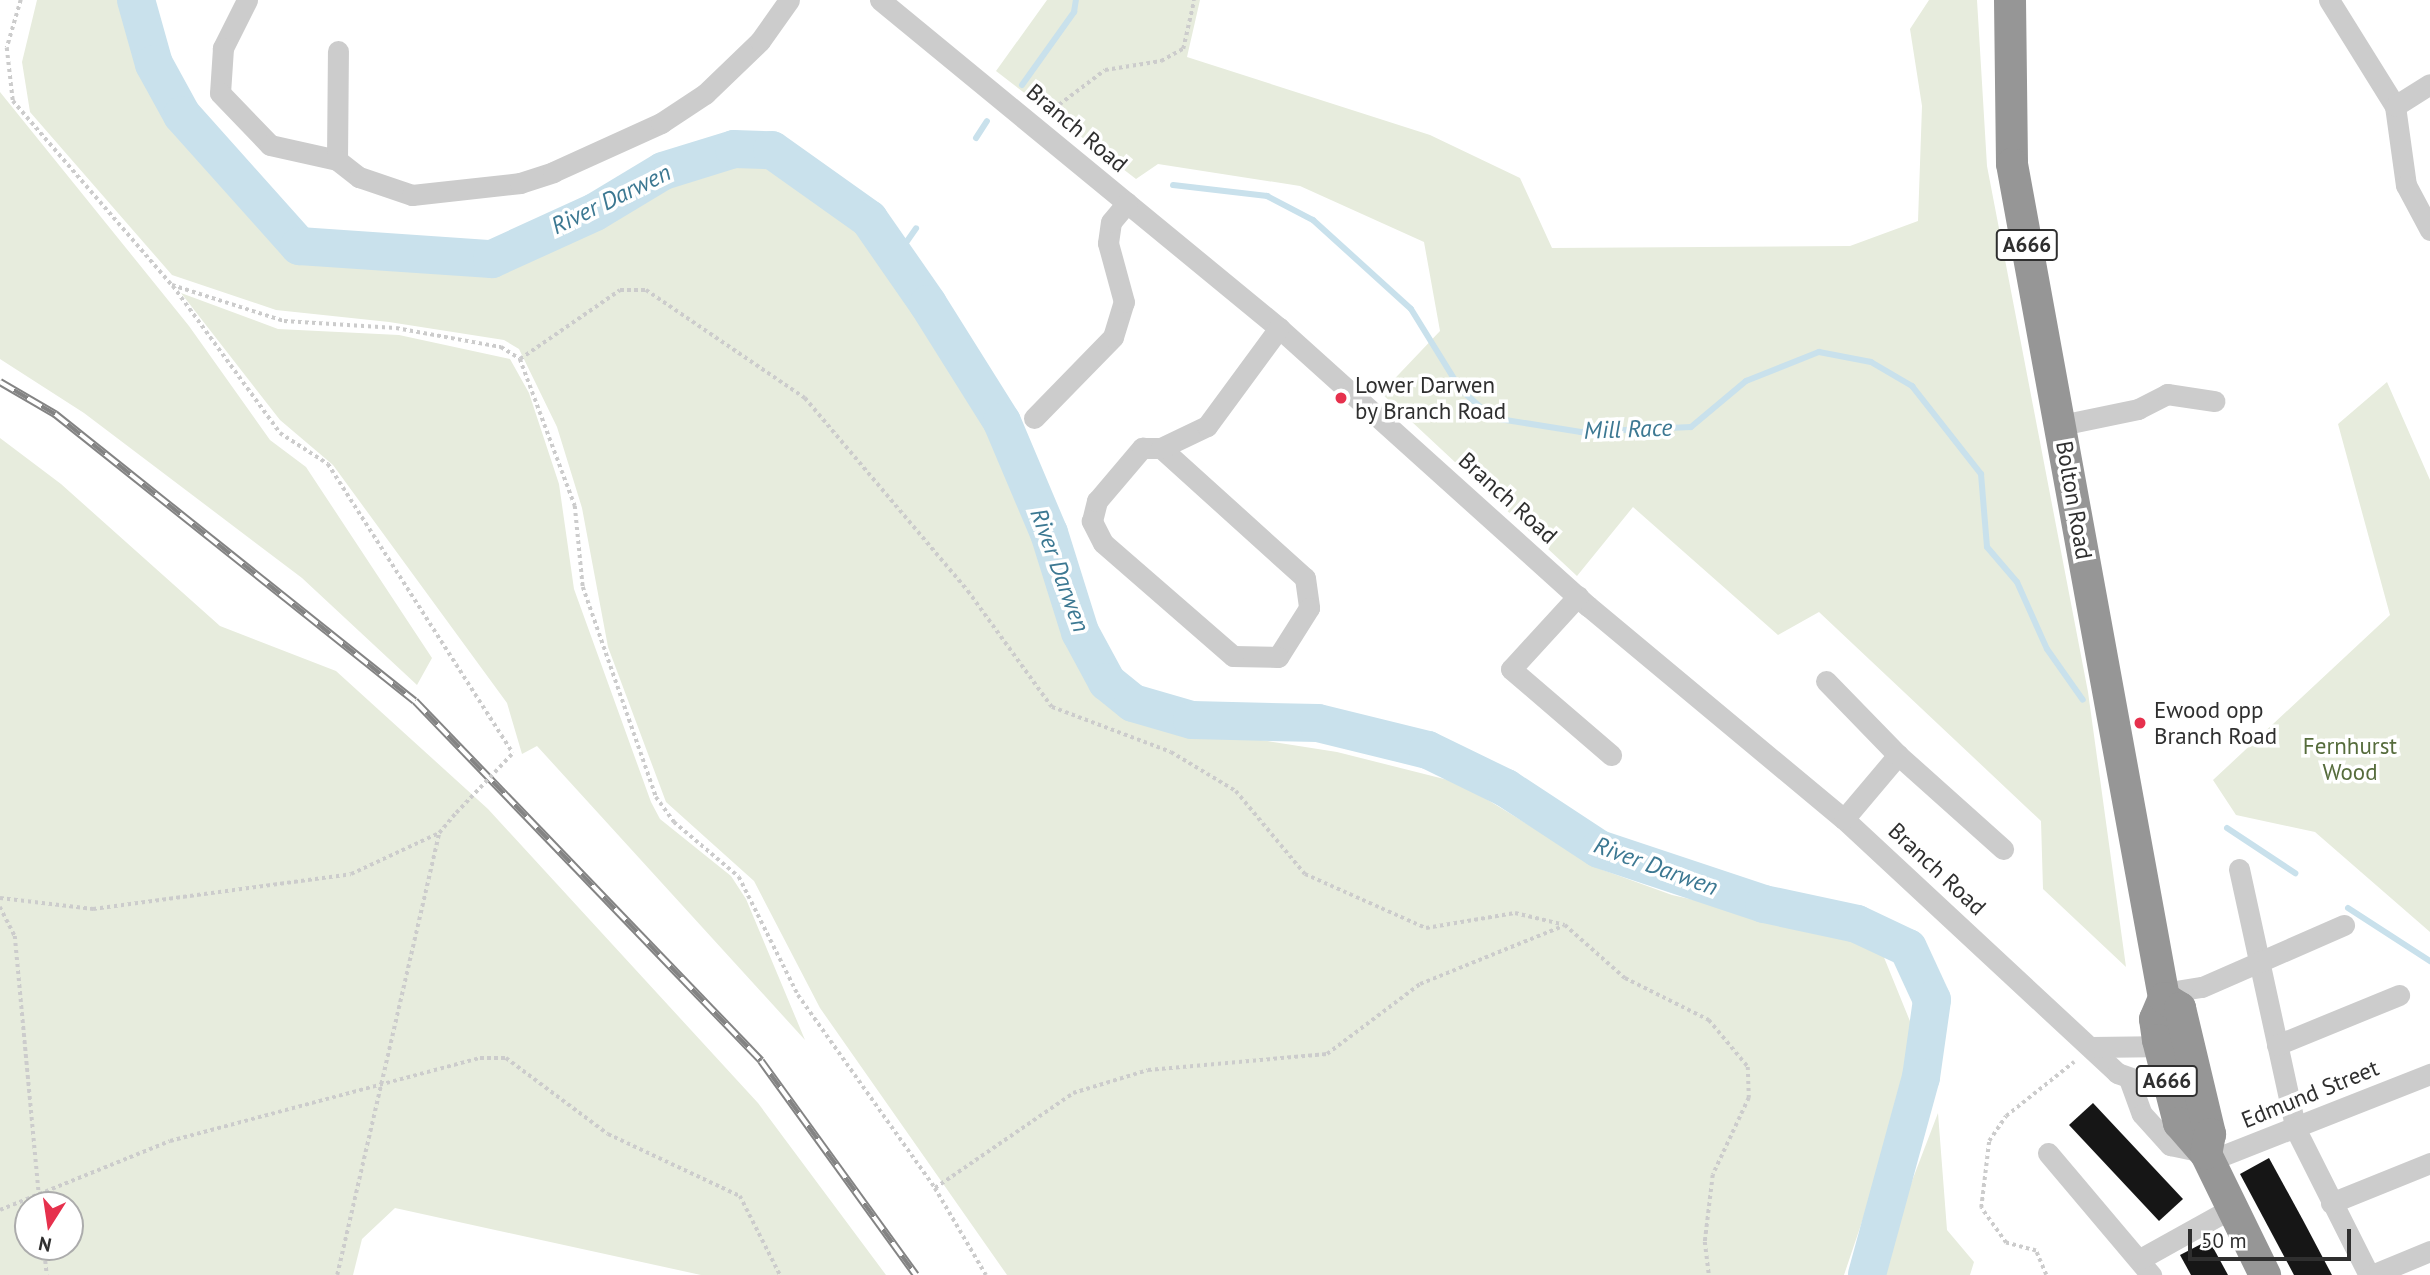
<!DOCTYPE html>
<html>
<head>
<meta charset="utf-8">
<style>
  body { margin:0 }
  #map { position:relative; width:2430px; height:1275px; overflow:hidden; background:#fff; font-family:"PT Sans",sans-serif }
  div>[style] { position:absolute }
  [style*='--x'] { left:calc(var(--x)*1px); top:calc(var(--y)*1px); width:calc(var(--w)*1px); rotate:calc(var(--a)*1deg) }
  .green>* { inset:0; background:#e7ecdd }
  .stream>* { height:6px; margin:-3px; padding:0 3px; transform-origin:3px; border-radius:3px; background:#c9e1ec }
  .river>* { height:38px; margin:-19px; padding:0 19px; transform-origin:19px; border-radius:19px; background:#c9e1ec }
  .building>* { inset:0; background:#161616 }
  .path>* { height:3.5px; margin-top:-1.75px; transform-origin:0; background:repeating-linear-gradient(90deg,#ccc 0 3.5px,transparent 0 7px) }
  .minor>* { height:21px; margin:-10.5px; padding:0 10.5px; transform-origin:10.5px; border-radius:10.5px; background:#ccc }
  .highway>* { height:32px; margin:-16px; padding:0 16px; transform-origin:16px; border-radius:16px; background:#969696 }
  .rail>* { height:8px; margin-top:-4px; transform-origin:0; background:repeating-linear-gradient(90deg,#fff 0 16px,#848484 0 32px); box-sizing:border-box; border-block:2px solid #848484 }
  .path-bridge>* { height:3.5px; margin-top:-1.75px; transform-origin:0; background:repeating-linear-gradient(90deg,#ccc 0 3.5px,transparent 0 7px) }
  .dots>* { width:19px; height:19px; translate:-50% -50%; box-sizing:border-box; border:4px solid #fff; border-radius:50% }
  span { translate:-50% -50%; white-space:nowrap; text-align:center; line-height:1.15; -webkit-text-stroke:7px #fff; paint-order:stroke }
  .shield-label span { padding:2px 5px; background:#fff; border:2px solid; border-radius:5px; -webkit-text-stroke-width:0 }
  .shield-label { font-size:21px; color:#2f2f2f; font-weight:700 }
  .street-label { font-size:23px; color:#2f2f2f }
  .poi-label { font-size:23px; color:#2f2f2f }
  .left { translate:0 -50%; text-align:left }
  .park-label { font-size:23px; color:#566c3c }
  .water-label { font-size:24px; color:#3c7892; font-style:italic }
  .north { position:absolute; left:14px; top:1191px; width:70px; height:70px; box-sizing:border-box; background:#fff; border:2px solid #acacac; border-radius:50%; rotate:192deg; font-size:19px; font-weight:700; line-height:28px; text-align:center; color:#2f2f2f }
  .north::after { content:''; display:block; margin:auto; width:24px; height:32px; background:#e6314d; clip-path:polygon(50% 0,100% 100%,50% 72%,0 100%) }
  .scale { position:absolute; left:2188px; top:1229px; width:163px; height:32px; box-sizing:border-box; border:4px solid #2f2f2f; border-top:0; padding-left:9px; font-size:21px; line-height:24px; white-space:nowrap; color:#2f2f2f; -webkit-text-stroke:5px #fff; paint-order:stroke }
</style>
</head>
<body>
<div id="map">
  <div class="green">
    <i style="clip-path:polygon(37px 0,120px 0,168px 109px,296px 251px,492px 267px,668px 179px,745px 158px,774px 160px,809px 177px,845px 212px,996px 432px,1065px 621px,1093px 678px,1125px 706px,1165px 725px,1337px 752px,1460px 783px,1603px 870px,1672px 895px,1806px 925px,1881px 950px,1916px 1036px,1892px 1133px,1844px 1275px,1007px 1275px,820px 1008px,754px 881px,666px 802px,608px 647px,582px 508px,557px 427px,519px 349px,504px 340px,389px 322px,276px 310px,172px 275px,30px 112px,22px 62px)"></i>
    <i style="clip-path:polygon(1047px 0,1200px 0,1187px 57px,1430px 135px,1520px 178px,1552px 248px,1850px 246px,1918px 221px,1922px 106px,1910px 29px,1929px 0,1977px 0,1987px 166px,2088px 692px,2126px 967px,2043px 889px,2041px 821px,1819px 612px,1778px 635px,1633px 507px,1577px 576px,1381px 393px,1440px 331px,1424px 242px,1300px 186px,1158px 164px,1136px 179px,996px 71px)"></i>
    <i style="clip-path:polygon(0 92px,189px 326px,270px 440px,306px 467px,432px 658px,417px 685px,302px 578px,84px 413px,0 359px)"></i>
    <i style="clip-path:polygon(181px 293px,278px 329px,399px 335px,510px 359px,529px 393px,559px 484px,574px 589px,651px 802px,660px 819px,731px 876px,746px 899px,805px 1040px,537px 746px,522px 754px,507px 703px,333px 465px,280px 420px)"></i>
    <i style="clip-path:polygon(2387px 382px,2430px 480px,2430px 932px,2315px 832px,2236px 815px,2213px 780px,2390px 615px,2338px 424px)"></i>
    <i style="clip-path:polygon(evenodd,0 438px,61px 484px,220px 626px,336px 671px,488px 809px,758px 1103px,886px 1275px,701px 1275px,395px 1208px,362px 1239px,353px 1275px,0 1275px,0 438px,28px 1205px,70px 1205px,70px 1247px,28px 1247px,28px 1205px)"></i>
    <i style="clip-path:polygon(1938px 1113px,1947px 1230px,1974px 1262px,1970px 1275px,1876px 1275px)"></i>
  </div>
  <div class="stream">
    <i style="--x:1022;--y:85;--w:90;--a:-54.5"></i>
    <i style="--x:1074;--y:12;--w:12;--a:-81"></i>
    <i style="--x:976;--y:138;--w:20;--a:-57"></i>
    <i style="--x:1173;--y:185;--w:95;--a:6.7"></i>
    <i style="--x:1267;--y:196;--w:52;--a:27.6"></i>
    <i style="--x:1313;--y:220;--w:132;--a:42.2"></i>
    <i style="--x:1411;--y:309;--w:95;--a:58.3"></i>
    <i style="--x:1461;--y:390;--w:43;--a:41.2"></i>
    <i style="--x:1493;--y:418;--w:89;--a:9"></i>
    <i style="--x:1581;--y:432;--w:110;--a:-2.6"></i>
    <i style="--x:1691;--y:427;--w:72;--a:-39.9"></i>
    <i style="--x:1746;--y:381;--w:79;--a:-21.7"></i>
    <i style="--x:1819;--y:352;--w:53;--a:10.9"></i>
    <i style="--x:1871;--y:362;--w:48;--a:30.3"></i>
    <i style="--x:1912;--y:386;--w:112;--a:51.9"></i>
    <i style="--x:1981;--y:474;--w:73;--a:85.3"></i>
    <i style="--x:1987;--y:547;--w:46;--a:49.4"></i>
    <i style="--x:2017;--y:582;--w:73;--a:65.9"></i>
    <i style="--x:2047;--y:649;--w:62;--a:54.8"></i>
    <i style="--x:896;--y:257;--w:35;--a:-55"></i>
    <i style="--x:2227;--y:828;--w:82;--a:33.5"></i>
    <i style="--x:2348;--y:908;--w:98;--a:32.9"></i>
  </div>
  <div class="river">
    <i style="--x:136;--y:0;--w:66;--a:74.3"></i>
    <i style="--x:154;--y:64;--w:58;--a:61.2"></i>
    <i style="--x:182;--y:115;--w:176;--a:48.2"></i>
    <i style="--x:299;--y:246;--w:193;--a:3.9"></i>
    <i style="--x:492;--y:259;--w:113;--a:-24.5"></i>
    <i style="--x:595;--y:212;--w:79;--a:-31.1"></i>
    <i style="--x:663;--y:171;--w:74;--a:-17.2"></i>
    <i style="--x:734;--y:149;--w:38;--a:2"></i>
    <i style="--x:772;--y:150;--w:119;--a:35.4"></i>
    <i style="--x:869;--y:219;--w:103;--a:55.2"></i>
    <i style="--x:928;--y:304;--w:139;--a:57.9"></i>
    <i style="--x:1002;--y:422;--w:121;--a:67.1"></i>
    <i style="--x:1049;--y:533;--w:104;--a:72.6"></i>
    <i style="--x:1080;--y:632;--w:57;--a:61.6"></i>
    <i style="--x:1107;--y:682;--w:33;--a:39"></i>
    <i style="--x:1133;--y:703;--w:61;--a:16.1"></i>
    <i style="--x:1192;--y:720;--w:126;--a:1.4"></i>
    <i style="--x:1318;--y:723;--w:113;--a:13.8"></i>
    <i style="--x:1428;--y:750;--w:87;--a:26"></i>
    <i style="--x:1506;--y:788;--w:111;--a:33.3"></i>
    <i style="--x:1599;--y:849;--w:174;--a:18.4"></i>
    <i style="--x:1764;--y:904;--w:95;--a:12.1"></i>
    <i style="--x:1857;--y:924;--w:56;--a:25.2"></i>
    <i style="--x:1908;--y:948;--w:57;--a:65.2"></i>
    <i style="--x:1932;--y:1000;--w:78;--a:98.1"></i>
    <i style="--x:1921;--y:1077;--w:205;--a:105.3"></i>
  </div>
  <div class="building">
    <i style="clip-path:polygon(2093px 1103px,2183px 1199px,2159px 1221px,2069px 1125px)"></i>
    <i style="clip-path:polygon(2269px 1158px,2304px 1222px,2332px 1275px,2294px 1275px,2240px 1174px)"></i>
    <i style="clip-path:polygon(2209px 1240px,2228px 1275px,2191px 1275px,2180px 1255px)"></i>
  </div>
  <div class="path">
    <i style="--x:21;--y:0;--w:50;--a:106.3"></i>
    <i style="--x:7;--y:48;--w:53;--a:83.5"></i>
    <i style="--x:13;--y:101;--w:243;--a:49.2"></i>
    <i style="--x:172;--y:285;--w:118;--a:17.8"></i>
    <i style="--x:284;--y:321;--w:112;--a:3.6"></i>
    <i style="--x:396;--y:328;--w:107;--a:10.3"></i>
    <i style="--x:501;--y:347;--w:22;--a:32"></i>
    <i style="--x:520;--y:359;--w:157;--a:69.5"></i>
    <i style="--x:575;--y:506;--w:81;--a:84.4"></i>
    <i style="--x:583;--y:587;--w:222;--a:70.8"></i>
    <i style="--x:656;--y:797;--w:31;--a:54"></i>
    <i style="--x:674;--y:822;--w:85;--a:40.2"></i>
    <i style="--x:739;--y:877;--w:132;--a:63.4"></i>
    <i style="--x:798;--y:995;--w:237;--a:54.6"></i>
    <i style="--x:935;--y:1188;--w:101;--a:59.6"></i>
    <i style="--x:1048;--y:113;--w:71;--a:-37"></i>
    <i style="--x:1105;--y:70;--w:57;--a:-9.1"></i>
    <i style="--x:1161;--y:61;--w:25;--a:-29"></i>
    <i style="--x:1183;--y:49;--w:50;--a:-77.3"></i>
    <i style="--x:173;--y:286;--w:182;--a:53.9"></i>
    <i style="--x:280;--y:433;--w:57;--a:32.9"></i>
    <i style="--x:328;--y:464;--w:343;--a:57.4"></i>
    <i style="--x:520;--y:359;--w:121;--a:-34.6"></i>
    <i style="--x:620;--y:290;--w:26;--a:0"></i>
    <i style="--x:646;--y:290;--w:192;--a:34.2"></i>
    <i style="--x:805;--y:398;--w:253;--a:49.8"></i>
    <i style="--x:968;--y:591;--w:143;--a:54.1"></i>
    <i style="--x:1052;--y:707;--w:127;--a:20.7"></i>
    <i style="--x:1171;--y:752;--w:76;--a:31"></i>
    <i style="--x:1236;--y:791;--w:108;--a:50.3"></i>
    <i style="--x:1305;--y:874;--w:133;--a:24.1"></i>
    <i style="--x:1426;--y:928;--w:90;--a:-9.6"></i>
    <i style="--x:1515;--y:913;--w:51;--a:13.5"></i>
    <i style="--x:1565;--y:925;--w:80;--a:41.5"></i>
    <i style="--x:1625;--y:978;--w:94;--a:26.6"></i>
    <i style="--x:1709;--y:1020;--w:61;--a:50.3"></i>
    <i style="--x:1748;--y:1067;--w:31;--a:88"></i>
    <i style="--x:1749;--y:1098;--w:85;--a:115.1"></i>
    <i style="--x:1713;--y:1175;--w:67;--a:96.8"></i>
    <i style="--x:1705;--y:1242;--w:33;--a:83"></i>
    <i style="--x:0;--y:898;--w:94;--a:6.7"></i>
    <i style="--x:93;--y:909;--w:260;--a:-7.7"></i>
    <i style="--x:351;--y:874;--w:97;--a:-25"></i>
    <i style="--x:0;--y:907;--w:33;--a:63"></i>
    <i style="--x:15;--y:936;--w:270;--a:84.7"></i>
    <i style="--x:935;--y:1188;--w:168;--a:-34.5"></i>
    <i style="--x:1073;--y:1093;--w:78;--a:-17"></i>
    <i style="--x:1148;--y:1070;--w:180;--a:-5.1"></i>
    <i style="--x:1327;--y:1054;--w:116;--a:-37"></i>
    <i style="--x:1420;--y:984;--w:154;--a:-22.1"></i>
    <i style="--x:0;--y:1210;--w:183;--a:-22.1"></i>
    <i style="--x:170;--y:1141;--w:321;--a:-15"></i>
    <i style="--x:480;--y:1058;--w:26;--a:0"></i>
    <i style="--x:506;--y:1058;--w:127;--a:36.7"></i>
    <i style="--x:608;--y:1134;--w:146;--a:25.2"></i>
    <i style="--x:740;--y:1196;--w:89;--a:63.1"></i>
    <i style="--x:44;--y:1247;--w:28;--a:84"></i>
    <i style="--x:337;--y:1275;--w:454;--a:-77"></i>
    <i style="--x:439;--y:833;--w:26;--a:-50"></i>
    <i style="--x:2046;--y:1275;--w:26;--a:-113"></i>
    <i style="--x:2036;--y:1251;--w:31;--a:-165"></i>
    <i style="--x:2006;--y:1243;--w:43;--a:-125.5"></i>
    <i style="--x:1981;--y:1208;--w:67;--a:-83.2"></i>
    <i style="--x:1989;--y:1141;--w:30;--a:-56"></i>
    <i style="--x:2006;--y:1116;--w:87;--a:-38.5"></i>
  </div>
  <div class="minor">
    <i style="--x:247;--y:0;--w:54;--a:116.6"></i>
    <i style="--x:223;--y:48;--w:45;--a:93.8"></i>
    <i style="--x:220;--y:93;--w:72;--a:46.1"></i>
    <i style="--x:270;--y:145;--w:69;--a:12.6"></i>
    <i style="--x:337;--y:160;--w:109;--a:-89.5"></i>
    <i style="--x:880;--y:0;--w:517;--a:39.42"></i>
    <i style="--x:1279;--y:328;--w:416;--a:42"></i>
    <i style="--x:1588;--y:606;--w:333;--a:39.8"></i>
    <i style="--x:1844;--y:819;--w:373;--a:42.9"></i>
    <i style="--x:2117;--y:1073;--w:34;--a:19"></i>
    <i style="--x:2149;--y:1084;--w:30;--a:-4"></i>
    <i style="--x:2329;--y:0;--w:125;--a:58.1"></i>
    <i style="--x:2395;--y:106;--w:80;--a:82.1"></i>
    <i style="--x:2406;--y:185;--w:51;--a:61.9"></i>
    <i style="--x:2395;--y:106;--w:41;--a:-32.2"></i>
    <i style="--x:337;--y:160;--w:28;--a:38"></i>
    <i style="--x:359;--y:177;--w:56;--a:18.8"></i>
    <i style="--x:412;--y:195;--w:109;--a:-6.3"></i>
    <i style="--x:520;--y:183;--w:35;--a:-18"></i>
    <i style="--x:553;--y:172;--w:119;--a:-24.4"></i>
    <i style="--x:661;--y:123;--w:53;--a:-33.4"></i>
    <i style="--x:705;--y:94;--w:76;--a:-43.9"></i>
    <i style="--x:760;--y:41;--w:50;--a:-54.7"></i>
    <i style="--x:1034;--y:418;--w:113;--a:-45.7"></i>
    <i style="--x:1113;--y:337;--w:37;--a:-73"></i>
    <i style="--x:1124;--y:302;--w:61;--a:-105.2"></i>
    <i style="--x:1108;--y:243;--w:21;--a:-82"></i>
    <i style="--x:1111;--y:222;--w:25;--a:-50"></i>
    <i style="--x:2061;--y:425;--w:79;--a:-11.7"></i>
    <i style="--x:2138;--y:409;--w:33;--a:-27"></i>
    <i style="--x:2167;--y:394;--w:48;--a:8.5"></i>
    <i style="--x:1161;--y:448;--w:194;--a:42.1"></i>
    <i style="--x:1305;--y:578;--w:30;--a:82"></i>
    <i style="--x:1309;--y:608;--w:58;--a:122.3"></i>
    <i style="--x:1278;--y:657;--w:45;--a:-178.7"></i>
    <i style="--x:1233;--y:656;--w:172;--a:-139"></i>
    <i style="--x:1103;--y:543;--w:25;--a:-117"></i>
    <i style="--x:1092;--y:521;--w:21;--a:-76"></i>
    <i style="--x:1097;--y:501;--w:70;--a:-49.7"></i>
    <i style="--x:1142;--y:448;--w:19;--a:0"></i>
    <i style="--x:1161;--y:448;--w:51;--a:-25.6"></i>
    <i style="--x:1207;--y:426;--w:122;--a:-53.7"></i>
    <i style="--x:1578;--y:596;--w:99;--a:132.5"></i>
    <i style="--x:1511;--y:669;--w:132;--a:40.7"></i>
    <i style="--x:1826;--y:681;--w:103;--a:45.8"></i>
    <i style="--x:1844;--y:819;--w:84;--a:-49.8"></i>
    <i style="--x:1898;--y:755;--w:141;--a:41.8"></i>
    <i style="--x:2239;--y:869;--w:267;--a:77.7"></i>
    <i style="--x:2296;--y:1130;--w:162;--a:63.3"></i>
    <i style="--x:2163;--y:993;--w:39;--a:-9"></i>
    <i style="--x:2202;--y:987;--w:155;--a:-23.6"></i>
    <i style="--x:2277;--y:1045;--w:132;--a:-22.3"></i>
    <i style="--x:2091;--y:1047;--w:81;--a:-0.7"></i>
    <i style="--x:2129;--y:1079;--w:37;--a:70"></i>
    <i style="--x:2142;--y:1114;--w:42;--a:47.9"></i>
    <i style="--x:2170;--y:1145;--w:34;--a:12"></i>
    <i style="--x:2048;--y:1153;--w:160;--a:49.8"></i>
    <i style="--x:2209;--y:1161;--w:238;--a:-21.5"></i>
    <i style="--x:2331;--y:1203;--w:107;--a:-22"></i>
    <i style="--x:2142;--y:1258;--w:101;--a:-29.1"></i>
    <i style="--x:2372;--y:1275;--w:63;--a:-22.5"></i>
  </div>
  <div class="highway">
    <i style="--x:2010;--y:0;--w:164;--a:89.3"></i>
    <i style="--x:2012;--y:164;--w:848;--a:79.67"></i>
    <i style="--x:2164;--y:998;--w:23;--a:113"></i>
    <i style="--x:2155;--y:1019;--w:21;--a:82"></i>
    <i style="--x:2158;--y:1040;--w:86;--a:75.8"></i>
    <i style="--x:2179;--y:1123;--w:41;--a:48.9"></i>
    <i style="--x:2206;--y:1154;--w:135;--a:64"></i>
    <i style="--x:2164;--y:998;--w:19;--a:32"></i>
    <i style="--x:2180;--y:1008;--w:130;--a:76.6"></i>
    <i style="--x:2210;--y:1134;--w:20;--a:101"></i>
  </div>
  <div class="rail">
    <i style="--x:0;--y:382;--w:64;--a:30.2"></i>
    <i style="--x:55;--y:414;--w:460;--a:38.6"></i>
    <i style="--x:415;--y:701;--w:499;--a:46.1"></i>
    <i style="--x:761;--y:1061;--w:264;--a:54.1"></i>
  </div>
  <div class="path-bridge">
    <i style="--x:456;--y:813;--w:83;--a:-46.5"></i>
  </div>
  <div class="dots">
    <i style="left:1341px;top:398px;background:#e6314d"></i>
    <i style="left:2140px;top:723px;background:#e6314d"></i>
  </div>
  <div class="shield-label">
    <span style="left:2027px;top:245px">A666</span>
    <span style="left:2167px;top:1081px">A666</span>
  </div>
  <div class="street-label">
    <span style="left:1077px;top:128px;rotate:40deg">Branch Road</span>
    <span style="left:1508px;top:498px;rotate:42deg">Branch Road</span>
    <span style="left:2074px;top:500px;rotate:80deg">Bolton Road</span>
    <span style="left:1937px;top:869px;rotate:43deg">Branch Road</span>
    <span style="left:2310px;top:1094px;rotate:-22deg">Edmund Street</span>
  </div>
  <div class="poi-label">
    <span class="left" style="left:1355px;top:398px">Lower Darwen<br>by Branch Road</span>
    <span class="left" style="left:2154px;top:723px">Ewood opp<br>Branch Road</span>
  </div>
  <div class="park-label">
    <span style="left:2350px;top:759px">Fernhurst<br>Wood</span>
  </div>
  <div class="water-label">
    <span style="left:611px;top:199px;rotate:-26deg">River Darwen</span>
    <span style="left:1628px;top:429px;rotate:-2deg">Mill Race</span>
    <span style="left:1060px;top:570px;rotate:70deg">River Darwen</span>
    <span style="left:1656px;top:866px;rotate:20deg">River Darwen</span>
  </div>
  <div class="north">N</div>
  <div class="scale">50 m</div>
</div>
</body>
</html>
